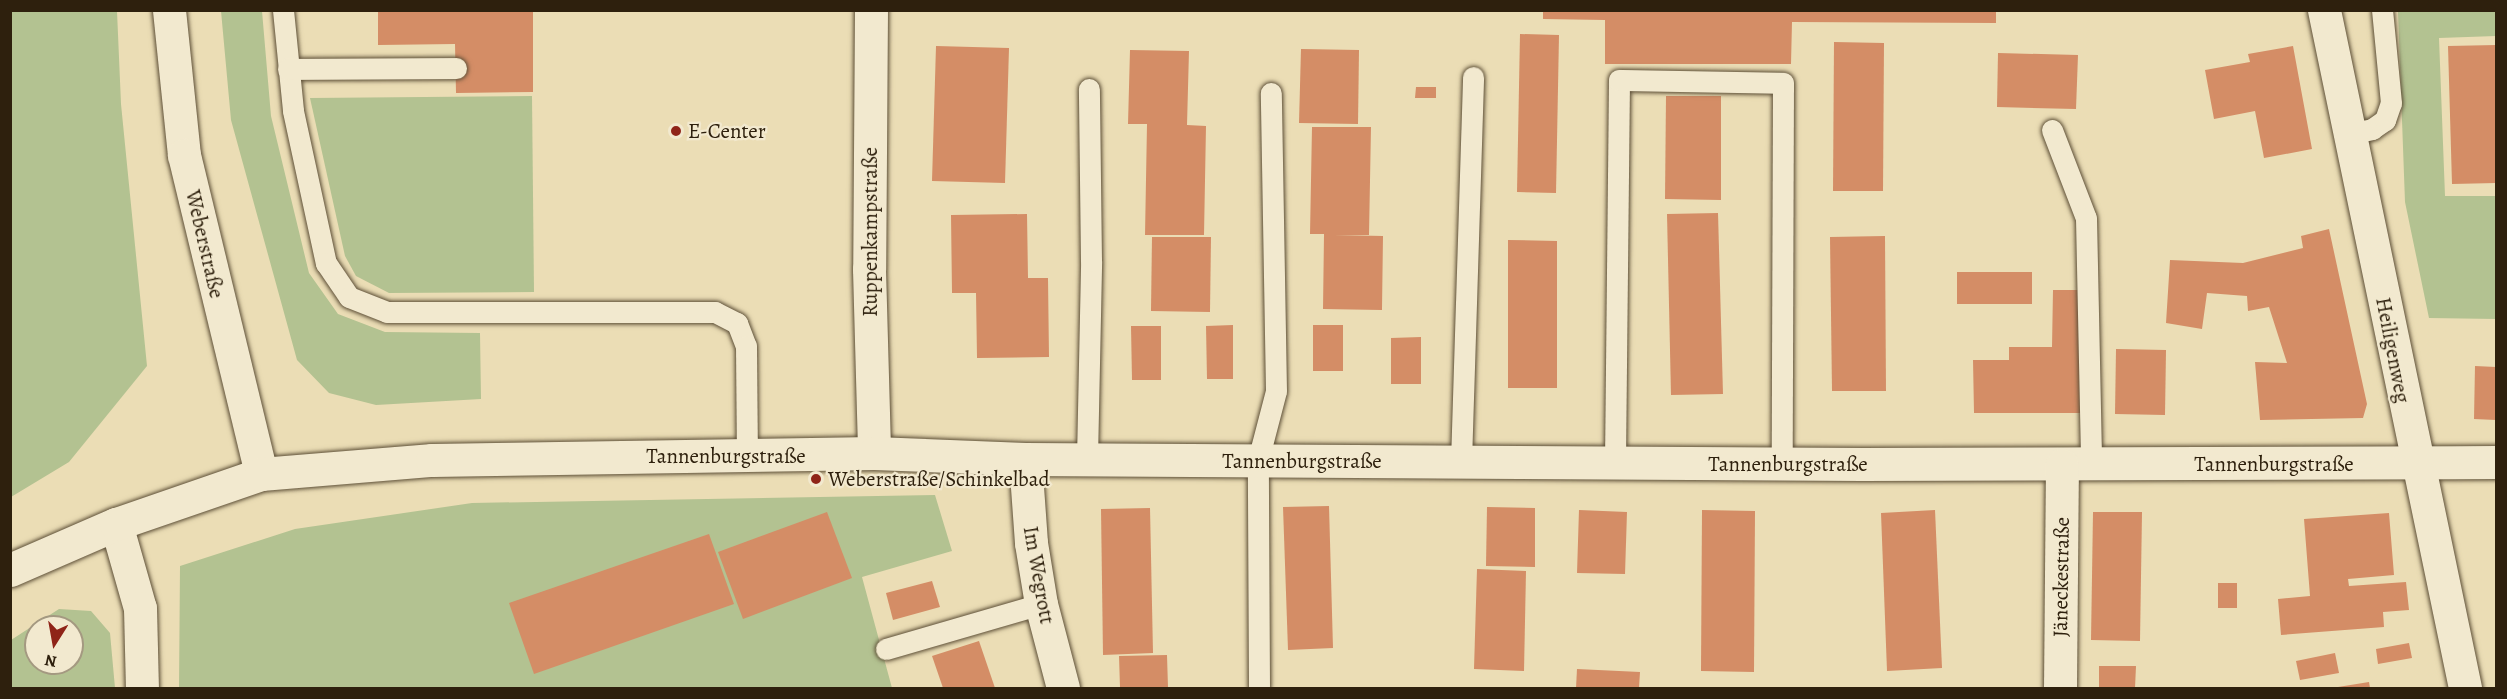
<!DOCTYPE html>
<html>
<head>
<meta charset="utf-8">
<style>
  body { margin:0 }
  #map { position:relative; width:2507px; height:699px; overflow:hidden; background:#ebddb5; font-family:Alegreya,serif }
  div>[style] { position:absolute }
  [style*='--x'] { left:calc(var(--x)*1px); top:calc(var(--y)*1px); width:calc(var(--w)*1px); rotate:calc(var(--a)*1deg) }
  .green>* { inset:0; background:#b3c291 }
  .building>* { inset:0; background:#d48d66 }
  .roads { filter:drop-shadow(0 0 2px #5d4f37) drop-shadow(0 0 2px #5d4f37) }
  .lane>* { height:21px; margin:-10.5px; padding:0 10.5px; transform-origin:10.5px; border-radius:10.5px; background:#f2e9cf }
  .street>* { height:33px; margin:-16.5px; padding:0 16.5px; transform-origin:16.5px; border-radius:16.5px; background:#f2e9cf }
  .dots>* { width:16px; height:16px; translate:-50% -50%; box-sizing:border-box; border:3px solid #f2e9cf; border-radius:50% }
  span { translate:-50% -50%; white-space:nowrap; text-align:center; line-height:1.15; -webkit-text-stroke:4.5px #f2e9cf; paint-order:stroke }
  .poi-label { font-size:21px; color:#2e200d }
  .left { translate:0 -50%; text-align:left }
  .street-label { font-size:21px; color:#2e200d }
  .frame { position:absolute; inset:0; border:12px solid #2e200d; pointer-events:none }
  .north { position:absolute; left:24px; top:615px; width:60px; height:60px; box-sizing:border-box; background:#f2e9cf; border:2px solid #a49981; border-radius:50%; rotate:191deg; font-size:16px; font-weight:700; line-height:24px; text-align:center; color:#2e200d }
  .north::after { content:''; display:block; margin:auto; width:21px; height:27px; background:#8f2418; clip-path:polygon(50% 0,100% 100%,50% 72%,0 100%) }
</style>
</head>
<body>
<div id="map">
  <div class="green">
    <i style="clip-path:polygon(10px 11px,117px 11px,121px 104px,147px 366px,69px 462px,11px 497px)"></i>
    <i style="clip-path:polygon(221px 11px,262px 11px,271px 116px,309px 273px,338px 314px,385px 332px,480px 333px,481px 399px,376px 405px,329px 393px,297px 360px,231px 120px)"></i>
    <i style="clip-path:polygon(2398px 11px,2496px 11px,2496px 36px,2439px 38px,2445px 196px,2496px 196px,2496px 319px,2429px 318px,2405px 202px)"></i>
    <i style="clip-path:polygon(532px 96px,534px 292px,389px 293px,356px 276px,345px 256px,310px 98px)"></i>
    <i style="clip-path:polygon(935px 495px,952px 551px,862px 577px,892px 688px,179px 688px,180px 566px,295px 529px,472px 503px)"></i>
    <i style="clip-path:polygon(evenodd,59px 609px,91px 611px,110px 633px,115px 688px,11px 688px,11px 640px,59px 609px,36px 627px,72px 627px,72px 663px,36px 663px,36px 627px)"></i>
  </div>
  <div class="building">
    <i style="clip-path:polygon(378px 10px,533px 10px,533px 92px,456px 93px,455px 44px,378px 45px)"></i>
    <i style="clip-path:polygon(1543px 10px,1996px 10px,1996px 23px,1792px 22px,1791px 64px,1605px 64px,1605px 20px,1543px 19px)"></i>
    <i style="clip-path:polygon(1520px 34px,1559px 35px,1556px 193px,1517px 192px)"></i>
    <i style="clip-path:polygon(1834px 42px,1884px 43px,1883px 191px,1833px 191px)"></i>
    <i style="clip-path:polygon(2496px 45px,2496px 183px,2452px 184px,2448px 46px)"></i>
    <i style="clip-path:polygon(936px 46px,1009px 48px,1005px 183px,932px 181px)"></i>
    <i style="clip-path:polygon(2293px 46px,2312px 149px,2264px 158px,2255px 111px,2214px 119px,2205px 70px,2250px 62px,2248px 54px)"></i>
    <i style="clip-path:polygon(1301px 49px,1359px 50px,1358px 124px,1299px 123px)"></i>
    <i style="clip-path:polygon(1130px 50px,1189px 51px,1187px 125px,1206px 126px,1204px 235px,1145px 235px,1147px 124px,1128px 124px)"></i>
    <i style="clip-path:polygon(1998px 53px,2078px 55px,2076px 109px,1997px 107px)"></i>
    <i style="clip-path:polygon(1416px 87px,1436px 87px,1436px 98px,1415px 98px)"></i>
    <i style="clip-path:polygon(1666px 96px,1721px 96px,1721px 200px,1665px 199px)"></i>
    <i style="clip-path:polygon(1312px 127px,1371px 127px,1369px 235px,1334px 235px,1383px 236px,1382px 310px,1323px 309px,1324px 234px,1310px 234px)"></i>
    <i style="clip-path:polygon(1718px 213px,1723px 394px,1671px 395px,1667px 214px)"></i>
    <i style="clip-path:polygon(1027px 214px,1028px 278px,1048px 278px,1049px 357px,977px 358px,976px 293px,952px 293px,951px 215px)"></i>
    <i style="clip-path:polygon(2329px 229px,2367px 404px,2363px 418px,2260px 420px,2255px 362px,2287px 363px,2269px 307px,2248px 311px,2247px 296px,2207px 293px,2202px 329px,2166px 323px,2170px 260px,2243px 263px,2303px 248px,2301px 236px)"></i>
    <i style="clip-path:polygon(1885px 236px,1886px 391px,1832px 391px,1830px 237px)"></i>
    <i style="clip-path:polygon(1152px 237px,1211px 237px,1210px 312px,1151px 311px)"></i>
    <i style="clip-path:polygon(1508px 240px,1557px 241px,1557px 388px,1508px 388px)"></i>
    <i style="clip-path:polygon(1957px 272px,2032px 272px,2032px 304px,1957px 304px)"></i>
    <i style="clip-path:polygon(2053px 290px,2082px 290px,2081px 413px,1974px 413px,1973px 360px,2009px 360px,2009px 347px,2052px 347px)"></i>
    <i style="clip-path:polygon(1233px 325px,1233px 379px,1207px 379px,1206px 326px)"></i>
    <i style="clip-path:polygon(1313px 325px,1343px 325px,1343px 371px,1313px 371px)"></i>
    <i style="clip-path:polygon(1131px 326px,1161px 326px,1161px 380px,1132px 380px)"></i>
    <i style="clip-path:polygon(1421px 337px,1421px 384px,1391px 384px,1391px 338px)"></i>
    <i style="clip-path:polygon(2116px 349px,2166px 350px,2165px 415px,2115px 414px)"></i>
    <i style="clip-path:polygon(2475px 366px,2496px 367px,2496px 420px,2474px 419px)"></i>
    <i style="clip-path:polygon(1329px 506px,1333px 648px,1288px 650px,1283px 507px)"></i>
    <i style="clip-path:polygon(1487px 507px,1535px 508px,1535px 567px,1486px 566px)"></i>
    <i style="clip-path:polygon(1150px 508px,1153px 653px,1103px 655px,1101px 509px)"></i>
    <i style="clip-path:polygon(1579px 510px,1627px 512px,1625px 574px,1577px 573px)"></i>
    <i style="clip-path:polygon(1702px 510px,1755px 511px,1754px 672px,1701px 671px)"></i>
    <i style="clip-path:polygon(1935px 510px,1942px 668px,1887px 671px,1881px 513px)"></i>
    <i style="clip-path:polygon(827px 512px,852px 578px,743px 619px,718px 552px)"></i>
    <i style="clip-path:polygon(2093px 512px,2142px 512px,2140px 641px,2091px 640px)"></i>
    <i style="clip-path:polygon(2389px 513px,2394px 575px,2348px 579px,2349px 586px,2406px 582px,2409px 610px,2383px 612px,2384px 627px,2281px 635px,2278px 599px,2310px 596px,2304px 519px)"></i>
    <i style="clip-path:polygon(709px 534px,734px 604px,534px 674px,509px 603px)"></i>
    <i style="clip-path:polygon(1477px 569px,1526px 571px,1524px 671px,1474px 669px)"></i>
    <i style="clip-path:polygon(932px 581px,940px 607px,893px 620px,886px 593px)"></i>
    <i style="clip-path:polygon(2218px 583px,2237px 583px,2237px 608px,2218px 608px)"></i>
    <i style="clip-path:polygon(979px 641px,995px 688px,943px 688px,932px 656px)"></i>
    <i style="clip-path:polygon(2409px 643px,2412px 658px,2378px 664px,2376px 649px)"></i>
    <i style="clip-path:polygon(2335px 653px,2339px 673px,2300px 680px,2296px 661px)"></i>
    <i style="clip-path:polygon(1167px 655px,1168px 688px,1120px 688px,1119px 656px)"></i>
    <i style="clip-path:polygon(2099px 666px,2136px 666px,2135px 688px,2099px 688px)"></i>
    <i style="clip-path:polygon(1577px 669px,1640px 672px,1639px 688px,1576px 688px)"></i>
    <i style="clip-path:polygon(2369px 682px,2370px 688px,2338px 688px,2338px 687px)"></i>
  </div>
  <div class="roads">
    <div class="lane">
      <i style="--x:283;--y:10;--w:101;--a:84.3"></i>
      <i style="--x:293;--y:111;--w:156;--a:77.8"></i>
      <i style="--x:326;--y:263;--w:41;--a:55.9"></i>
      <i style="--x:349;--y:297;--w:41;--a:21.5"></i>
      <i style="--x:387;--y:312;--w:328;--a:0"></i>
      <i style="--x:715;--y:312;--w:25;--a:27"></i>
      <i style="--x:737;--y:323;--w:25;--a:69"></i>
      <i style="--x:746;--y:346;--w:109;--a:89.5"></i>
      <i style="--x:288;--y:69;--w:168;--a:-0.3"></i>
      <i style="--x:2052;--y:130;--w:94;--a:68.9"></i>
      <i style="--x:2086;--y:218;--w:247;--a:88.8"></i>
      <i style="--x:2349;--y:134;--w:24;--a:-12"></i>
      <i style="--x:2372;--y:129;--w:16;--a:-35"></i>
      <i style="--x:2385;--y:120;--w:18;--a:-71"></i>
      <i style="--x:2391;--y:103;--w:93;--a:-95.5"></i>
      <i style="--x:1087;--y:459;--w:198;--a:-88.8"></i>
      <i style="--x:1091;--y:261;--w:172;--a:-90.7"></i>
      <i style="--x:1461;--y:462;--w:385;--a:-88.2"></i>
      <i style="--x:1615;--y:462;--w:382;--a:-89.4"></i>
      <i style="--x:1619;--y:80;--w:164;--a:1"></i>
      <i style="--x:1783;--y:83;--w:381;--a:90.2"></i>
      <i style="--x:886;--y:649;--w:161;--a:-16.2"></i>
      <i style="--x:1259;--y:686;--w:226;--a:-90.3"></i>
      <i style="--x:1258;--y:460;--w:71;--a:-75.4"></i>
      <i style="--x:1276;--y:391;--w:298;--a:-91"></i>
    </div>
    <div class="street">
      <i style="--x:169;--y:10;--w:146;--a:84.1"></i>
      <i style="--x:184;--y:155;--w:328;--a:76.4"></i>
      <i style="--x:871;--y:10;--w:259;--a:90.4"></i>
      <i style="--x:869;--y:269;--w:184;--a:88.4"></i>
      <i style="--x:2324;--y:10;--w:693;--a:78.25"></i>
      <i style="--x:1025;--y:459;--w:84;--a:85.9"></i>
      <i style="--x:1031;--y:543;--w:62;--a:80.7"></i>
      <i style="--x:1041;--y:604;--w:87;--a:75.3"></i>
      <i style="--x:116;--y:524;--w:87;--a:74.1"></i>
      <i style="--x:140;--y:608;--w:80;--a:88.6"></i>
      <i style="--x:10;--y:570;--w:116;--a:-23.5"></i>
      <i style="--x:116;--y:524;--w:153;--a:-19"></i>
      <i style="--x:261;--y:474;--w:172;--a:-4.7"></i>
      <i style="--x:432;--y:460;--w:442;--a:-0.9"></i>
      <i style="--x:874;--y:453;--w:151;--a:2.3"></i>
      <i style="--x:1025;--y:459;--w:837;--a:0.34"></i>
      <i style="--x:1862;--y:464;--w:634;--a:-0.18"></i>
      <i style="--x:2060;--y:688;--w:223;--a:-89.5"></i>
    </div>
  </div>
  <div class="dots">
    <i style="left:676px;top:131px;background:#8f2418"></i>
    <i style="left:816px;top:479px;background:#8f2418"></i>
  </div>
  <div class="poi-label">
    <span class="left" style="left:688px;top:131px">E-Center</span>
    <span class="left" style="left:828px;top:479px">Weberstraße/Schinkelbad</span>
  </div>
  <div class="street-label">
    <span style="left:870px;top:232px;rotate:-90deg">Ruppenkampstraße</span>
    <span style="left:205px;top:244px;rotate:77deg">Weberstraße</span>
    <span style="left:2393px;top:350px;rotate:79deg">Heiligenweg</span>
    <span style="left:726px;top:456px">Tannenburgstraße</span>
    <span style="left:1302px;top:461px">Tannenburgstraße</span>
    <span style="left:1788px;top:464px">Tannenburgstraße</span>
    <span style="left:2274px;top:464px">Tannenburgstraße</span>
    <span style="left:1039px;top:575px;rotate:80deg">Im Wegrott</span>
    <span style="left:2061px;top:577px;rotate:-89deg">Jäneckestraße</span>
  </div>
  <div class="frame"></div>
  <div class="north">N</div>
</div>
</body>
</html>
